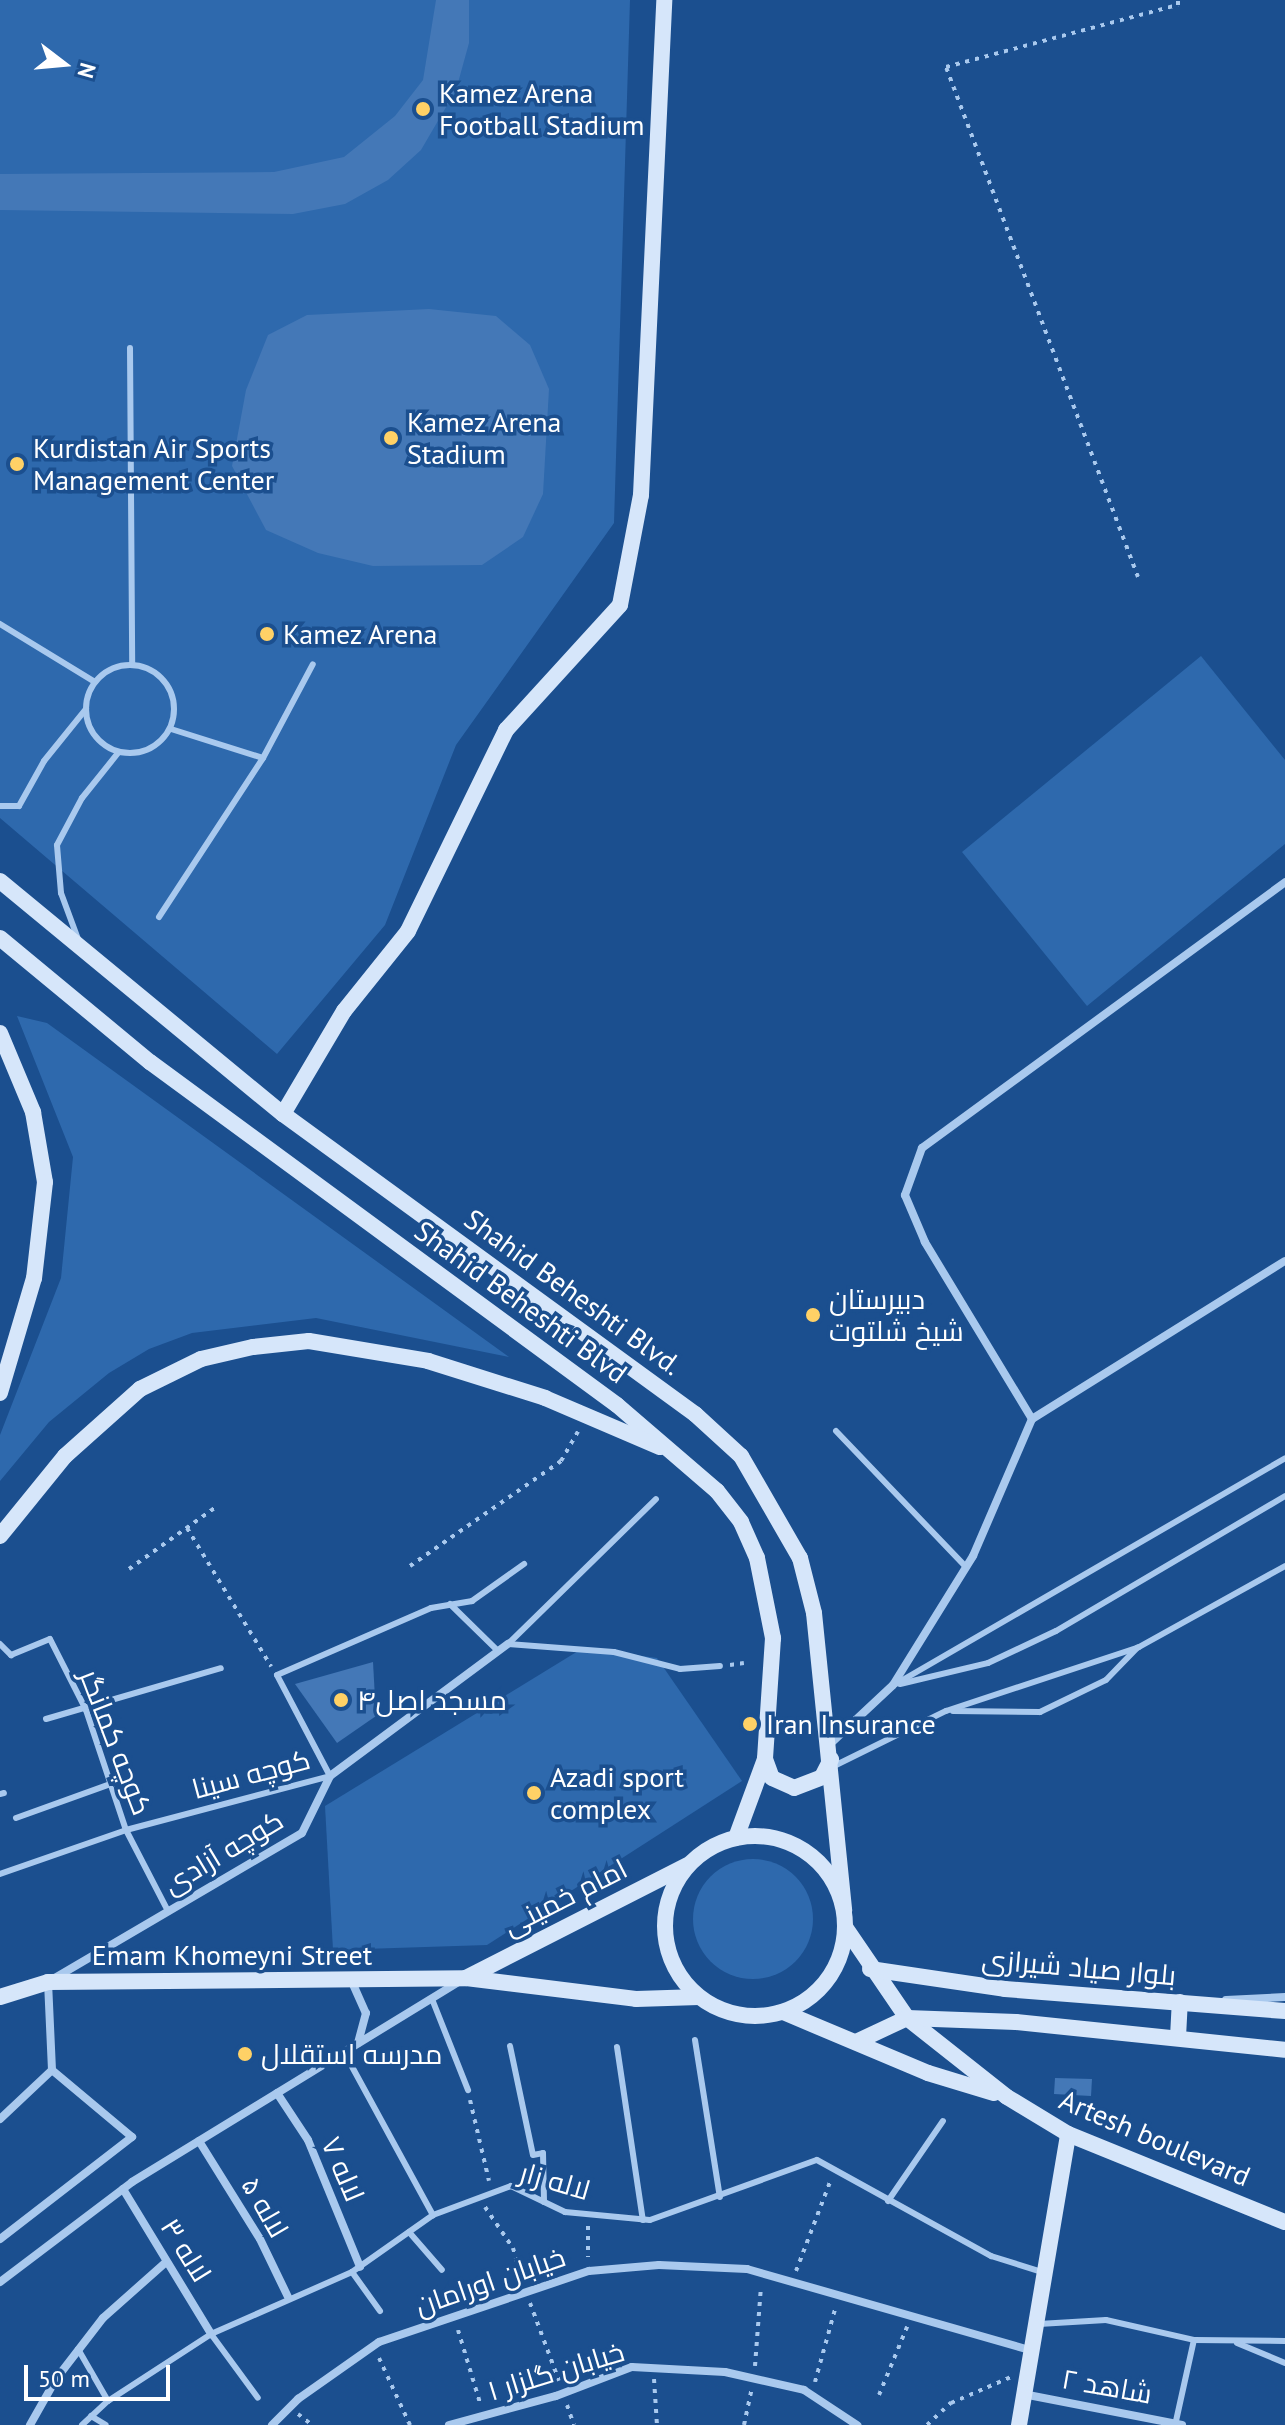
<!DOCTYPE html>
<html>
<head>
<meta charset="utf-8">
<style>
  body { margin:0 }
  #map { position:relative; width:1285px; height:2425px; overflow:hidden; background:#1b4f8f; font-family:"PT Sans",Cairo,sans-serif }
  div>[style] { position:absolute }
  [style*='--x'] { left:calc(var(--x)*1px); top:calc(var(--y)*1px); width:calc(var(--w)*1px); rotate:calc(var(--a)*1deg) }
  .green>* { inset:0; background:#2e69ad }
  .round { border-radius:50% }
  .building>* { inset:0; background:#4478b7 }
  .path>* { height:4px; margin-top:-2px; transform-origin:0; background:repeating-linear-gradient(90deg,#a9c9ee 0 4px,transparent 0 10px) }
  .lane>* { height:6px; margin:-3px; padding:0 3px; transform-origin:3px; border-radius:3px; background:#a9c9ee }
  .lane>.ring { margin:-3px; padding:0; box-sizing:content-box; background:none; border:6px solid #a9c9ee; border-radius:50% }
  .street>* { height:8px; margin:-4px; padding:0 4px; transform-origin:4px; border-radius:4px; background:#a9c9ee }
  .secondary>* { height:16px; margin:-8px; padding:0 8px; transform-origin:8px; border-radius:8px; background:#d6e6fa }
  .secondary>.ring { margin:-8px; padding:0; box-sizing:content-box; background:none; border:16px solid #d6e6fa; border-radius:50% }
  .dots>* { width:22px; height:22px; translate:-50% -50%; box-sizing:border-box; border:4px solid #1b4f8f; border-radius:50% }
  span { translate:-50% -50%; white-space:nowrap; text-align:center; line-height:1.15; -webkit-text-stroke:7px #1b4f8f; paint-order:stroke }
  .poi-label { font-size:28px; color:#fff }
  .left { translate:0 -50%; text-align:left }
  .street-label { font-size:28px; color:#fff }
  .north { position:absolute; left:24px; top:24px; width:80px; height:80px; -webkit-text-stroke:6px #1b4f8f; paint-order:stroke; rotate:106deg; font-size:22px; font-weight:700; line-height:32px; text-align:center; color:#fff }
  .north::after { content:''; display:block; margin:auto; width:28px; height:36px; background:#fff; clip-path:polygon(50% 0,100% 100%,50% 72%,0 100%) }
  .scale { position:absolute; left:24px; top:2365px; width:146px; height:36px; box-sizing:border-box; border:4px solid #fff; border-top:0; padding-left:10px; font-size:24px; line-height:28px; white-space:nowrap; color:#fff; -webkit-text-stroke:6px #1b4f8f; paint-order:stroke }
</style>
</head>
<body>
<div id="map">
  <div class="green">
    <i style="clip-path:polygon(0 0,630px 0,614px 523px,456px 745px,385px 925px,277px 1054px,0 818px)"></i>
    <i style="clip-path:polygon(1201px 656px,1285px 760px,1285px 844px,1087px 1006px,962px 852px)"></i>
    <i style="clip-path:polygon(17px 1016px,47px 1023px,509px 1357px,316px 1318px,192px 1333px,149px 1349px,109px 1373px,49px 1422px,0 1481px,0 1435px,61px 1278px,73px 1157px)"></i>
    <i style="clip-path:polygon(583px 1648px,657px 1658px,742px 1781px,487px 1945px,333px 1950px,325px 1806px)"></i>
    <i class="round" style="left:693px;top:1859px;width:120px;height:120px"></i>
  </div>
  <div class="building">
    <i style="clip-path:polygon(436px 0,469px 0,469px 43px,456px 90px,421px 150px,388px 180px,345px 204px,293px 214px,0 210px,0 174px,274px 172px,344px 157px,395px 116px,423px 80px)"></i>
    <i style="clip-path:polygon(429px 309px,496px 316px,530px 345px,549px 389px,543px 494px,523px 537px,482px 565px,373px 566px,318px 553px,266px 530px,232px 466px,246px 390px,268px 335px,307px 315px)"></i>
    <i style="clip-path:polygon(373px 1662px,376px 1716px,337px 1743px,295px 1684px)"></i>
    <i style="clip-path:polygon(1055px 2078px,1092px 2079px,1091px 2096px,1054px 2094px)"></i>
  </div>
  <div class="path">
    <i style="--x:1138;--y:577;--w:545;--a:-110.63"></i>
    <i style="--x:946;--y:67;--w:240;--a:-15"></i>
    <i style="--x:1178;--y:5;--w:5;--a:-90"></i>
    <i style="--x:187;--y:1528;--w:162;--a:58.7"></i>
    <i style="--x:410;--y:1566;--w:184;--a:-34.8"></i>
    <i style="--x:561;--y:1461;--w:34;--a:-60"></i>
    <i style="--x:129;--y:1569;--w:107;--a:-35.5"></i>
    <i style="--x:730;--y:1665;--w:14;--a:-8"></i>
    <i style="--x:470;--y:2100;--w:83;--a:76.8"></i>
    <i style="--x:485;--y:2207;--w:50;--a:55.7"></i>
    <i style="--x:513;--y:2248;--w:33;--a:74"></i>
    <i style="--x:588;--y:2226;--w:31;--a:90"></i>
    <i style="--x:796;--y:2271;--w:95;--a:-69.1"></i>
    <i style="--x:530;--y:2303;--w:83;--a:69.6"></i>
    <i style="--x:458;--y:2330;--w:79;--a:73.2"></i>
    <i style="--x:379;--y:2358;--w:74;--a:65.2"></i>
    <i style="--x:755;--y:2366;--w:79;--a:-85.7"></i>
    <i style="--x:654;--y:2379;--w:46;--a:86.3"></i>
    <i style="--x:815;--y:2382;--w:79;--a:-74.6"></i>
    <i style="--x:879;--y:2395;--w:74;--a:-67.6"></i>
    <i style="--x:567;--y:2405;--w:21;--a:71"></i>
    <i style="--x:298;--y:2414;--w:18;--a:38"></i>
    <i style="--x:744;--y:2425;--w:35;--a:-78"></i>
    <i style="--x:927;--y:2425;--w:33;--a:-43"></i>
    <i style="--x:951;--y:2403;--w:65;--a:-23.4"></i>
  </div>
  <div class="lane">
    <i style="--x:130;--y:348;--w:316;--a:89.6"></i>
    <i style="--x:0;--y:624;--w:111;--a:31.4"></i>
    <i class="ring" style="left:86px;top:665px;width:82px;height:82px"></i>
    <i style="--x:171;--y:729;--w:96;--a:17.5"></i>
    <i style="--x:0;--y:806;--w:19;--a:0"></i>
    <i style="--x:19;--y:806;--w:51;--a:-60.9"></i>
    <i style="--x:44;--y:761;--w:67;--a:-51.1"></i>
    <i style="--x:159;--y:917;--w:190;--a:-56.8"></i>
    <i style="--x:263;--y:758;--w:106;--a:-62"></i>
    <i style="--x:78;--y:939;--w:49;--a:-110.3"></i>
    <i style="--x:61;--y:893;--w:48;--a:-94.8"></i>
    <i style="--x:57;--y:845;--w:53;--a:-62"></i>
    <i style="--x:82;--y:798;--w:58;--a:-51.3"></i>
    <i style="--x:836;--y:1431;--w:188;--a:46.3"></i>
    <i style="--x:450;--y:1604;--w:67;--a:44.4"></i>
    <i style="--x:0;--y:1644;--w:16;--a:45"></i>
    <i style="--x:11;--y:1655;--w:42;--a:-22.3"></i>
    <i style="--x:50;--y:1639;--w:80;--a:63.1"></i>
    <i style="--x:86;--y:1710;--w:126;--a:71.6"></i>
    <i style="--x:126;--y:1830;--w:91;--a:62.6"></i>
    <i style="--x:508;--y:1644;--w:106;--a:4.3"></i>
    <i style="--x:614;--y:1652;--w:68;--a:14.4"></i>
    <i style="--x:680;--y:1669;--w:40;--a:-4.3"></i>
    <i style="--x:508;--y:1644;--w:207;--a:-44.4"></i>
    <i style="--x:900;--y:1684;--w:90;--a:-13.4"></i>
    <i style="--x:988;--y:1663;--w:75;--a:-25.2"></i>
    <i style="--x:1056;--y:1631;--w:266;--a:-30.5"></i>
    <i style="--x:894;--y:1685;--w:452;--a:-30.1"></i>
    <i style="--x:953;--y:1711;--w:87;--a:0.7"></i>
    <i style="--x:1040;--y:1712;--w:73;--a:-25.9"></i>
    <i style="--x:1106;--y:1680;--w:45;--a:-45.9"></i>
    <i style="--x:46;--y:1719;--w:182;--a:-16.2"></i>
    <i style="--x:832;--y:1767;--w:127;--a:-26.2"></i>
    <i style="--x:946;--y:1711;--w:203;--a:-18.3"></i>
    <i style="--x:1139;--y:1647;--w:167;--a:-29"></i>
    <i style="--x:0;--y:1794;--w:4;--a:-14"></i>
    <i style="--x:16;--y:1818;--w:103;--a:-19.8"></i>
    <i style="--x:0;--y:1874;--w:133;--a:-19.2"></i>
    <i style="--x:126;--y:1830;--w:211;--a:-14.8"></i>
    <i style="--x:330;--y:1776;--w:114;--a:-117.7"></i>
    <i style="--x:277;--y:1675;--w:168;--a:-23.5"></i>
    <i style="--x:431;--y:1608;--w:42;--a:-9.7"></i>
    <i style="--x:472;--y:1601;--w:64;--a:-35.4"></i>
    <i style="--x:432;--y:1999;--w:98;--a:68.4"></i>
    <i style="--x:695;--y:2040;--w:159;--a:81"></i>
    <i style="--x:510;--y:2046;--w:111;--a:78.1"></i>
    <i style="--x:533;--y:2155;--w:10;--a:-11"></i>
    <i style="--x:543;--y:2153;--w:49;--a:88.8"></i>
    <i style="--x:617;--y:2047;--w:175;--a:81.5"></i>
    <i style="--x:344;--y:2052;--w:186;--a:61.4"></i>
    <i style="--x:888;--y:2201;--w:97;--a:-55.5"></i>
    <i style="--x:409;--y:2232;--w:50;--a:49"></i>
    <i style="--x:352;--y:2272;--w:48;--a:54.3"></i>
    <i style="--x:1039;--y:2324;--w:67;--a:-3.4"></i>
    <i style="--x:1106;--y:2320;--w:90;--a:12.8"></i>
    <i style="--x:1194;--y:2340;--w:91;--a:0.6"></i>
    <i style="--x:211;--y:2334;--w:79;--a:53.7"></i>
    <i style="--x:1237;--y:2343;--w:52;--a:22.6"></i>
    <i style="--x:78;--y:2349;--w:60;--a:60"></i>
    <i style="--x:91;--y:2416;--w:17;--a:31"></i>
    <i style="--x:1176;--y:2421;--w:83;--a:-77.5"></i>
    <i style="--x:82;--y:2425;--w:35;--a:-43"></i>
    <i style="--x:108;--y:2401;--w:123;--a:-33"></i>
    <i style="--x:211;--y:2334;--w:154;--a:-23.7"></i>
    <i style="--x:352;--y:2272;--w:99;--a:-35.1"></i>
    <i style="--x:433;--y:2215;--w:83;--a:-20.4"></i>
    <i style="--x:511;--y:2186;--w:60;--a:25.7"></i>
    <i style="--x:565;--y:2212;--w:85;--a:5.4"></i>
    <i style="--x:650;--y:2220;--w:177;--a:-19.8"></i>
    <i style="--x:817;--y:2160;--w:199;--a:28.9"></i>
    <i style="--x:991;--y:2256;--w:53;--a:17.4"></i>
  </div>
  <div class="street">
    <i style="--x:1032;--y:1419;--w:298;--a:-32"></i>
    <i style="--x:830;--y:1744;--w:86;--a:-43.1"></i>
    <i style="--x:893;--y:1685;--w:152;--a:-58.2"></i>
    <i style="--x:973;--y:1556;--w:149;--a:-66.7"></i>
    <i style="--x:1032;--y:1419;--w:207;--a:-121.2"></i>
    <i style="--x:925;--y:1242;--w:51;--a:-113.1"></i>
    <i style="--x:905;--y:1195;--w:50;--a:-70.1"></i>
    <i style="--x:922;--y:1148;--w:450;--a:-36.2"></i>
    <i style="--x:352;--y:1982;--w:34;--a:66"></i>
    <i style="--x:366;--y:2013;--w:31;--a:105"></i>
    <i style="--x:1226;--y:2000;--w:59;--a:-2.9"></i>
    <i style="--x:277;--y:2093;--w:56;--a:56.6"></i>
    <i style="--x:308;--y:2140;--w:137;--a:67.7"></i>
    <i style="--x:0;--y:2119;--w:71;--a:-43.3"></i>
    <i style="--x:52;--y:2070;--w:88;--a:-92.6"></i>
    <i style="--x:48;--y:1982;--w:294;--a:-30.4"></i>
    <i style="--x:302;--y:1833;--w:64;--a:-63.8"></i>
    <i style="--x:330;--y:1776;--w:222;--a:-36.6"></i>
    <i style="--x:199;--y:2141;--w:115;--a:58.1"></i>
    <i style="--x:260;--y:2239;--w:64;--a:64.2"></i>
    <i style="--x:123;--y:2189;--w:170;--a:58.7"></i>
    <i style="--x:0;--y:2239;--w:167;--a:-37.7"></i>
    <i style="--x:132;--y:2137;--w:104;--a:-140.1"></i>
    <i style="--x:0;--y:2282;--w:166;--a:-37.1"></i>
    <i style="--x:132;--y:2182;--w:387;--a:-31.5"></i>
    <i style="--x:1023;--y:2394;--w:162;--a:11"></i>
    <i style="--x:30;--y:2425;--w:53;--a:-60.5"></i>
    <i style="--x:56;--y:2379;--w:77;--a:-52.4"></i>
    <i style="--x:103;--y:2318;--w:84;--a:-41.6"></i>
    <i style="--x:272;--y:2425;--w:37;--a:-45"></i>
    <i style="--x:298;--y:2399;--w:99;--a:-35.1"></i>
    <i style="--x:379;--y:2342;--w:222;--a:-18.7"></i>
    <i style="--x:589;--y:2271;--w:70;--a:-4.9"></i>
    <i style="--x:659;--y:2265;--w:88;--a:2.6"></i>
    <i style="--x:747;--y:2269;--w:293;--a:16"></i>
    <i style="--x:449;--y:2425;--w:111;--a:-15.2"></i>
    <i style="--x:556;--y:2396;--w:81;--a:-20.9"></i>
    <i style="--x:632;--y:2367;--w:93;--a:3.1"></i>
    <i style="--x:725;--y:2372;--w:81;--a:12.8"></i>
    <i style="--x:804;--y:2390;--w:64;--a:33.4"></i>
  </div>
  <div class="secondary">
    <i style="--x:0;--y:881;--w:367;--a:39.5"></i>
    <i style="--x:283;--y:1114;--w:510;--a:36.06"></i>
    <i style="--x:695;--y:1414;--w:62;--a:42.4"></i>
    <i style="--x:741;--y:1456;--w:118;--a:60"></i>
    <i style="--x:800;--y:1558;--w:57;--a:75.7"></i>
    <i style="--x:814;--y:1613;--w:299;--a:84.2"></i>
    <i style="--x:0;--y:938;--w:195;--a:39.6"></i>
    <i style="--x:150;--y:1062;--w:579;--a:36.3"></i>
    <i style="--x:617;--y:1405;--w:132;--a:40.7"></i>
    <i style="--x:717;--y:1491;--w:39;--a:52"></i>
    <i style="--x:741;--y:1522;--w:39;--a:66"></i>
    <i style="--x:757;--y:1558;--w:82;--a:78.7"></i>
    <i style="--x:773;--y:1638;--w:121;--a:93.8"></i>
    <i style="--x:765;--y:1759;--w:84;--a:110.2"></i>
    <i style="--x:0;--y:1033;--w:86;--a:67.3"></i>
    <i style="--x:33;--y:1112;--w:71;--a:80.3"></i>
    <i style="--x:45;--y:1182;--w:97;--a:96.5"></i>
    <i style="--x:34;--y:1278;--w:120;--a:106.5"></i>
    <i style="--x:283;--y:1114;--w:120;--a:-59.4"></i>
    <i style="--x:344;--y:1011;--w:102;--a:-51.3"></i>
    <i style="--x:408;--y:931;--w:224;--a:-64"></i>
    <i style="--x:506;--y:730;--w:169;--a:-47.6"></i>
    <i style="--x:620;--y:605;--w:112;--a:-79.2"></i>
    <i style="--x:641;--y:495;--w:496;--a:-87.3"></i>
    <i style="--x:0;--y:1536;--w:103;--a:-50.9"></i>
    <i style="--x:65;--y:1456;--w:101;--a:-41.8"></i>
    <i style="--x:140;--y:1389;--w:68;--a:-26.2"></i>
    <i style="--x:201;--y:1359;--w:53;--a:-13"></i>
    <i style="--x:253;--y:1347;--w:56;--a:-6.1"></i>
    <i style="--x:309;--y:1341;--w:121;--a:9.5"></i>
    <i style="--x:428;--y:1361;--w:123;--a:17.5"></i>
    <i style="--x:545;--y:1398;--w:125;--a:23.1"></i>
    <i style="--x:765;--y:1759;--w:20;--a:70"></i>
    <i style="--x:772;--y:1778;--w:24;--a:24"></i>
    <i style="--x:794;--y:1788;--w:30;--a:-21"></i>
    <i style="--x:822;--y:1777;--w:20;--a:-63"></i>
    <i class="ring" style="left:665px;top:1836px;width:164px;height:164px"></i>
    <i style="--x:845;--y:1927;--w:110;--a:55.7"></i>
    <i style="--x:907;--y:2018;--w:127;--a:38.3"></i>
    <i style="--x:1007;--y:2097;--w:71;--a:31.2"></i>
    <i style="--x:1068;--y:2134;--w:234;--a:22.1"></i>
    <i style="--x:870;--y:1969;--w:136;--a:8.4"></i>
    <i style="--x:1005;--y:1989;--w:281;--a:4.5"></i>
    <i style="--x:466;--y:1978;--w:171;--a:7"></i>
    <i style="--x:636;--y:1999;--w:63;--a:-1.8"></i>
    <i style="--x:0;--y:1997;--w:50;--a:-17.4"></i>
    <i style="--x:48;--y:1982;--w:418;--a:-0.5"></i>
    <i style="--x:466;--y:1978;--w:249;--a:-27"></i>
    <i style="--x:783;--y:2012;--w:157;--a:22.8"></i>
    <i style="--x:928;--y:2073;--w:69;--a:16.9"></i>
    <i style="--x:1178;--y:2037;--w:35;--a:-87"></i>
    <i style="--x:856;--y:2042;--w:56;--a:-25.2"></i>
    <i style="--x:907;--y:2018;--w:109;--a:2.1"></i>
    <i style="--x:1016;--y:2022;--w:270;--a:5.9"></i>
    <i style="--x:1019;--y:2425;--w:295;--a:-80.4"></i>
  </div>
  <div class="dots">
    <i style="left:423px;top:109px;background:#ffd166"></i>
    <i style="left:391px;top:438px;background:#ffd166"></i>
    <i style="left:17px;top:464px;background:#ffd166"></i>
    <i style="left:267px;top:634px;background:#ffd166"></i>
    <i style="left:813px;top:1315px;background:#ffd166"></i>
    <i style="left:341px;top:1700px;background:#ffd166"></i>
    <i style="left:750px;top:1724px;background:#ffd166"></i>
    <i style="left:534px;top:1793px;background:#ffd166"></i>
    <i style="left:245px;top:2054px;background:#ffd166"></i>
  </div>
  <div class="poi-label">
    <span class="left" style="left:439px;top:109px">Kamez Arena<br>Football Stadium</span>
    <span class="left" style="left:407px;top:438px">Kamez Arena<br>Stadium</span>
    <span class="left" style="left:33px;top:464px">Kurdistan Air Sports<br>Management Center</span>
    <span class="left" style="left:283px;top:634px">Kamez Arena</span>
    <span class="left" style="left:829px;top:1315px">دبیرستان<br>شیخ شلتوت</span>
    <span class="left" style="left:357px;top:1700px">مسجد اصل۴</span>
    <span class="left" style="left:766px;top:1724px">Iran Insurance</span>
    <span class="left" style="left:550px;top:1793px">Azadi sport<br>complex</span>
    <span class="left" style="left:261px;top:2054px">مدرسه استقلال</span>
  </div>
  <div class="street-label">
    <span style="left:573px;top:1292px;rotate:36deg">Shahid Beheshti Blvd.</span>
    <span style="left:521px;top:1302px;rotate:36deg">Shahid Beheshti Blvd</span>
    <span style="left:116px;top:1742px;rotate:69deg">کوچه کمانگر</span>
    <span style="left:251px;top:1774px;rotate:-15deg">کوچه سینا</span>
    <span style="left:223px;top:1852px;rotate:-31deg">کوچه آزادی</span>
    <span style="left:565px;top:1897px;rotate:-27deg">امام خمینی</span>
    <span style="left:232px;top:1955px">Emam Khomeyni Street</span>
    <span style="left:1079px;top:1967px;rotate:5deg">بلوار صیاد شیرازی</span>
    <span style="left:1155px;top:2138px;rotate:23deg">Artesh boulevard</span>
    <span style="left:343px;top:2169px;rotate:67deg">لاله ۷</span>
    <span style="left:555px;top:2181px;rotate:16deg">لاله زار</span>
    <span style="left:265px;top:2207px;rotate:60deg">لاله ۵</span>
    <span style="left:186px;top:2250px;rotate:58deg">لاله ۳</span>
    <span style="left:490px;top:2281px;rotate:-19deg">خیابان اورامان</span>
    <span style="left:556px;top:2371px;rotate:-17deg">خیابان گلزار ۱</span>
    <span style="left:1107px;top:2386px;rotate:10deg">شاهد ۲</span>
  </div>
  <div class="north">N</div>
  <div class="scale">50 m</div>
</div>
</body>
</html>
